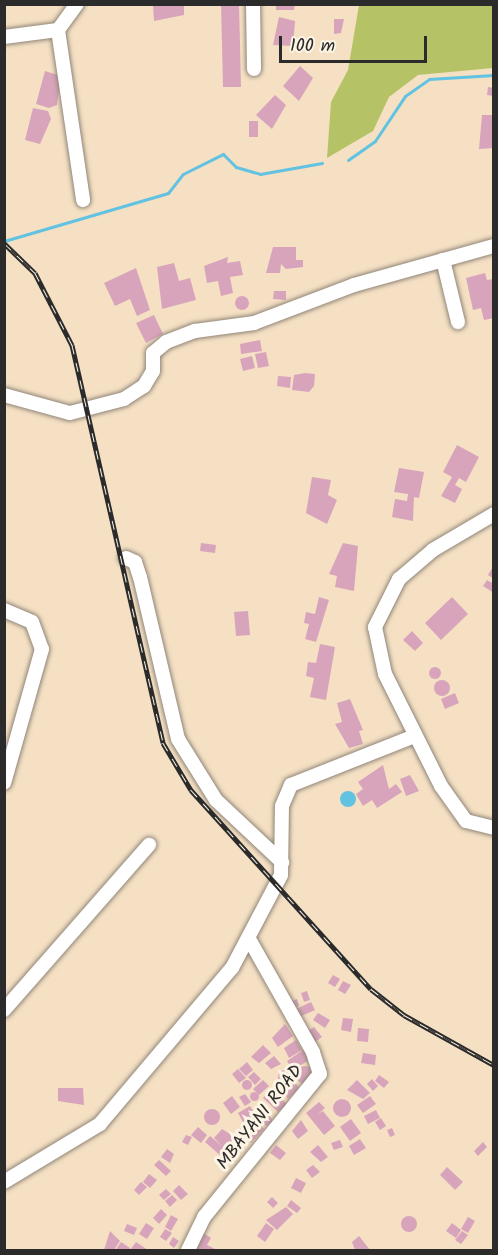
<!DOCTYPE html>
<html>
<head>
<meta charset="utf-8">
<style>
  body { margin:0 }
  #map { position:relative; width:498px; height:1255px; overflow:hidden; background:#f5e0c4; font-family:Kalam,sans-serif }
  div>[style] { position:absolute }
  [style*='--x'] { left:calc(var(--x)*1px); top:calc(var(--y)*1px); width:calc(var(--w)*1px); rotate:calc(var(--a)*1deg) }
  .green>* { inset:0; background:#b5c366 }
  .water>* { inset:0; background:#62c2e1 }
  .round { border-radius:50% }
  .stream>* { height:3px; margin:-1.5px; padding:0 1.5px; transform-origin:1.5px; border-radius:1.5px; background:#62c2e1 }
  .building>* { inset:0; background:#d8a4bb }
  .roads { filter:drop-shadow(0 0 2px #908678) drop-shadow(0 0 2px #908678) }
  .minor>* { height:14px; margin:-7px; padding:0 7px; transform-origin:7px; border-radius:7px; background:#fff }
  .rail>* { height:5px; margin-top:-2.5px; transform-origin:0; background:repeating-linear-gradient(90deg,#fcf5e5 0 9px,#2b2b2b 0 18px); box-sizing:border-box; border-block:2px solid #2b2b2b }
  span { translate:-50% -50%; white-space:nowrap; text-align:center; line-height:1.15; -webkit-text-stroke:6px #fcf5e5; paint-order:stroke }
  .street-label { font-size:18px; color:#2b2b2b }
  .frame { position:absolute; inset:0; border:6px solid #2b2b2b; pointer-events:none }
  .scale { position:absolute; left:279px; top:36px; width:148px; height:27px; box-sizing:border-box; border:3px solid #2b2b2b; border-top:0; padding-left:8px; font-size:18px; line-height:21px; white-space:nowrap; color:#2b2b2b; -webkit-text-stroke:4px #fcf5e5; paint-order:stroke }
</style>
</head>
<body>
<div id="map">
  <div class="green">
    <i style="clip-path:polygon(359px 5px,493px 5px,493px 68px,418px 75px,389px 97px,373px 131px,327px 158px,331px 102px,348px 70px)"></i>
  </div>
  <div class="water">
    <i class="round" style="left:340px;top:791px;width:16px;height:16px"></i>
  </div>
  <div class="stream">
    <i style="--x:348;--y:160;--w:33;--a:-35"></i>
    <i style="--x:375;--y:141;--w:54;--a:-56.3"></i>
    <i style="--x:405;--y:96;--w:29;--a:-35"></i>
    <i style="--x:429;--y:79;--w:65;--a:-3.5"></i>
    <i style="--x:4;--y:241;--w:171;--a:-16.3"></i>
    <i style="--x:168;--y:193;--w:24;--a:-52"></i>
    <i style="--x:183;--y:174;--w:45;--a:-26.6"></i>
    <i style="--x:223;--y:154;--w:18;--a:45"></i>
    <i style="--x:236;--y:167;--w:25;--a:16"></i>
    <i style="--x:260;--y:174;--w:63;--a:-10.1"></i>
  </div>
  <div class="building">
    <i style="clip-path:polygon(184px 4px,184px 15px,154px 21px,153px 5px)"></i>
    <i style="clip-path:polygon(221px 4px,239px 4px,241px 87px,223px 87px)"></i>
    <i style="clip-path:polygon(276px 4px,295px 4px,294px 10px,276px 10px)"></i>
    <i style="clip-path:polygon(279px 17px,295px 21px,293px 46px,273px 45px)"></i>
    <i style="clip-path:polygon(334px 19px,344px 19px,341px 33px,334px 34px)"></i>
    <i style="clip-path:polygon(300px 66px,313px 78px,299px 101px,283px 86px)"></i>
    <i style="clip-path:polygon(45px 71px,61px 76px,57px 105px,49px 108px,36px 104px)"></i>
    <i style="clip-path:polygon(488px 87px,494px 88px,494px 96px,487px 95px)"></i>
    <i style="clip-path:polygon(275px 95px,286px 105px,272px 129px,256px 115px)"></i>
    <i style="clip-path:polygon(33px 108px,48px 111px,51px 119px,40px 144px,25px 140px)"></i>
    <i style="clip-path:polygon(482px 115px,494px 115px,494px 148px,479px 149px)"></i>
    <i style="clip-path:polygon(249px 121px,258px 121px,258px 137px,249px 137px)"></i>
    <i style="clip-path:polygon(273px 247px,296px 247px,296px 260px,303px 260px,303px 267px,286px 269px,281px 264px,280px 273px,266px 273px)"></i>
    <i style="clip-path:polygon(228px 257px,227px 263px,240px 261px,243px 275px,230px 277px,233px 293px,221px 296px,218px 281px,207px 283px,204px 266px)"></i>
    <i style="clip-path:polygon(174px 263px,179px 281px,190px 278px,196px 300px,162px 309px,157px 267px)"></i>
    <i style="clip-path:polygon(136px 268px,150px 310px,137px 316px,130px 299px,115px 306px,104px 283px)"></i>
    <i style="clip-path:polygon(485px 273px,487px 280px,494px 279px,494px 318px,484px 320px,481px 308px,473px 310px,466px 278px)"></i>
    <i style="clip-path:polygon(274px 291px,286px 291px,286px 300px,273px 299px)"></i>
    <i class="round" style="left:235px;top:296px;width:14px;height:14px"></i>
    <i style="clip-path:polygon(154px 315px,163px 334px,146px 343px,136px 323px)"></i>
    <i style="clip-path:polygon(260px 340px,262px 351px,241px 354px,240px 344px)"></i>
    <i style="clip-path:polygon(266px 352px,269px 366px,258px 368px,255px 354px)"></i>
    <i style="clip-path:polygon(252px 356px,255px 368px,243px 371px,240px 359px)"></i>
    <i style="clip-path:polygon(305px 373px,315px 374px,314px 386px,309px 392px,292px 390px,294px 375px)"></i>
    <i style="clip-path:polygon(278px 376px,291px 377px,290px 388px,277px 386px)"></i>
    <i style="clip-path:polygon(457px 445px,479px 457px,466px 482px,459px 478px,455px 485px,462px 489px,455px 503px,441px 496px,452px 477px,443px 472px)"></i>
    <i style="clip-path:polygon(399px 468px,424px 472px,419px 498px,414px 497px,413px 521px,392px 517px,395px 499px,407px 501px,408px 494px,394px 492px)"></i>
    <i style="clip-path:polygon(312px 477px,331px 480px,328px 495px,337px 500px,327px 524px,306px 513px)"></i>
    <i style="clip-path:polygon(201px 543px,216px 545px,215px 553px,200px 551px)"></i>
    <i style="clip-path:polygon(343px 543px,358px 546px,354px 591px,335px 587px,337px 576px,329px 574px)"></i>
    <i style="clip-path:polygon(494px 565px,494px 579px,488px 575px)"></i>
    <i style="clip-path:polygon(487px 580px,494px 584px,494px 593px,483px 586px)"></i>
    <i style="clip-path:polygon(319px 597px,329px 600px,316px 642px,305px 639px,309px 624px,304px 623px,306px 612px,315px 614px)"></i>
    <i style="clip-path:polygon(452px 597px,468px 614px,441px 640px,425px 623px)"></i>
    <i style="clip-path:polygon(248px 611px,250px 635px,236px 636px,234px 612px)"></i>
    <i style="clip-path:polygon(412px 631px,423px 643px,415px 651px,403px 640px)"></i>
    <i style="clip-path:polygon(320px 644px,335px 647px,326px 700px,310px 697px,314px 678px,306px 676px,308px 662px,316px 663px)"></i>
    <i class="round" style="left:429px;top:667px;width:12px;height:12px"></i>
    <i class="round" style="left:434px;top:680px;width:16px;height:16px"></i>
    <i style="clip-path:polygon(455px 693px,459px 703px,445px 709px,441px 699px)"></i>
    <i style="clip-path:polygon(350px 699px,363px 730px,359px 731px,363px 744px,349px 748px,335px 724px,342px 722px,337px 703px)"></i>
    <i style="clip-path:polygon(383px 765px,389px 789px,396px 784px,402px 792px,377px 808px,372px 800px,363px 806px,356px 794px,363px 789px,358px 782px)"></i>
    <i style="clip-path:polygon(410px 775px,419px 791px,406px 796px,400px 779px)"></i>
    <i style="clip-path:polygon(333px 975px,340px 979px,335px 987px,328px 983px)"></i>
    <i style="clip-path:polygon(343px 981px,351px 985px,345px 994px,338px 990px)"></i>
    <i style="clip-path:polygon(307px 991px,310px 1000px,304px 1002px,301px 993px)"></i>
    <i style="clip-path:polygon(297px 999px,299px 1006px,291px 1009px,289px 1002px)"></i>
    <i style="clip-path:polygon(311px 1002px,315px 1010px,297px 1018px,294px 1010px)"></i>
    <i style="clip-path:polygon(318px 1013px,330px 1020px,325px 1028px,313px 1020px)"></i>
    <i style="clip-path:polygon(343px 1018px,353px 1019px,351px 1032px,341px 1030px)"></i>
    <i style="clip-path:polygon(285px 1024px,293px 1036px,278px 1047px,272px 1038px)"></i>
    <i style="clip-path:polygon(314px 1027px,322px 1037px,315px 1042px,308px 1031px)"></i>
    <i style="clip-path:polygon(358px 1028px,369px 1029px,368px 1042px,357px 1041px)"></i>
    <i style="clip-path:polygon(296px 1040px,302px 1050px,289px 1058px,284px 1048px)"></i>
    <i style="clip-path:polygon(263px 1045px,271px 1053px,259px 1063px,251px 1057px)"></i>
    <i style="clip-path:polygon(303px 1050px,309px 1060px,293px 1070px,287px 1061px)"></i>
    <i style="clip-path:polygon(363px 1053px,376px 1055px,375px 1065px,361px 1063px)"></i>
    <i style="clip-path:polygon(274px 1056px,281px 1064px,271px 1069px,265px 1063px)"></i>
    <i style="clip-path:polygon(247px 1062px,253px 1070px,246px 1076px,239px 1069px)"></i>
    <i class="round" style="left:296px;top:1066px;width:18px;height:18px"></i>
    <i style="clip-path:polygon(238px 1069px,246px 1078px,239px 1083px,232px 1074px)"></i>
    <i class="round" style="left:278px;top:1070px;width:14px;height:14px"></i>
    <i style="clip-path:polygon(254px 1072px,261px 1079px,255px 1085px,248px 1077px)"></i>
    <i style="clip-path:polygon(379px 1075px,389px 1082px,384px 1088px,375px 1081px)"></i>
    <i style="clip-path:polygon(372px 1079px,378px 1086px,373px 1091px,367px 1084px)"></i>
    <i style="clip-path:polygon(263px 1080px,269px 1086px,259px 1095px,253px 1089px)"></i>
    <i style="clip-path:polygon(294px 1080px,299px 1088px,288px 1099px,281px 1089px)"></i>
    <i style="clip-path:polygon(357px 1080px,370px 1093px,363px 1099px,347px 1090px)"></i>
    <i class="round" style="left:242px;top:1080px;width:10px;height:10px"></i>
    <i style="clip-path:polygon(58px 1088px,83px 1088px,84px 1105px,58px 1101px)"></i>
    <i style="clip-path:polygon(271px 1089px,287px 1104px,278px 1112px,263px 1098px)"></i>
    <i class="round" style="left:249.5px;top:1091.5px;width:9px;height:9px"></i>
    <i style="clip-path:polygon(245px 1094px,251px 1102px,245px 1106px,239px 1097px)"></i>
    <i style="clip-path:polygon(232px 1096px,240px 1107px,231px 1114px,223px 1103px)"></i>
    <i style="clip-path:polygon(370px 1096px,376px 1104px,363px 1113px,357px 1105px)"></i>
    <i class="round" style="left:333px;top:1099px;width:18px;height:18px"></i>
    <i style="clip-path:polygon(319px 1102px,325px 1108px,318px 1114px,323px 1111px,335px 1126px,324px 1135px,306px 1113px)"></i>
    <i style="clip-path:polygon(250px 1106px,255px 1114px,243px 1122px,238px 1113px)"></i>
    <i class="round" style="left:204px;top:1109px;width:16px;height:16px"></i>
    <i style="clip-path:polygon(376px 1110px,380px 1118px,368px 1124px,364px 1116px)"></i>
    <i style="clip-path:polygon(267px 1112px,273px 1121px,266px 1126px,260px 1118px)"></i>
    <i style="clip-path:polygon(255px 1117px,264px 1129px,251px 1143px,240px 1129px)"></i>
    <i style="clip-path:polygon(381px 1118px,386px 1126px,380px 1130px,375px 1122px)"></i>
    <i style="clip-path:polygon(351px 1119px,361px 1133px,350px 1141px,340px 1127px)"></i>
    <i style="clip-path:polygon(301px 1120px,308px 1131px,298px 1139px,292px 1131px)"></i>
    <i style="clip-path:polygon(198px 1127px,207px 1135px,201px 1143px,191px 1135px)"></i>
    <i style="clip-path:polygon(392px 1128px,395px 1135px,390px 1137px,387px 1130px)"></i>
    <i style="clip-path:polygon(222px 1129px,235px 1137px,222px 1157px,205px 1142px,210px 1136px,222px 1146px,214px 1138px)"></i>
    <i style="clip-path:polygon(186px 1135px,192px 1137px,188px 1145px,182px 1142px)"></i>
    <i style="clip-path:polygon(360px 1139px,366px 1148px,354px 1155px,349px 1146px)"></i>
    <i style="clip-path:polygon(340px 1140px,343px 1147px,334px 1150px,331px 1143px)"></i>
    <i style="clip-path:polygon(483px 1142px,487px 1147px,478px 1156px,474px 1151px)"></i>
    <i style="clip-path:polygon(276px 1145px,286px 1153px,280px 1160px,270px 1153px)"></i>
    <i style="clip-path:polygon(318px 1145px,328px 1157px,321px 1162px,310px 1152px)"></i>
    <i style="clip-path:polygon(167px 1149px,174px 1154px,170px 1163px,161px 1157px)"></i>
    <i style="clip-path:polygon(159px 1160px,171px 1171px,166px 1176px,154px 1165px)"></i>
    <i style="clip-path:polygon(313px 1165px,320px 1172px,312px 1178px,306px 1170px)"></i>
    <i style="clip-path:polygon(447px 1167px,463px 1182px,455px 1190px,440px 1175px)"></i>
    <i style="clip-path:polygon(149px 1174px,157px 1180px,150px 1188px,143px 1182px)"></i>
    <i style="clip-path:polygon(296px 1178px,306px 1183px,301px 1193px,291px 1188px)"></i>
    <i style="clip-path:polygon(141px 1182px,147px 1187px,139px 1195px,134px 1190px)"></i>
    <i style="clip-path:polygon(179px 1185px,188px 1194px,181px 1200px,173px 1191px)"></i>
    <i style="clip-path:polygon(166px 1189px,171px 1194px,164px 1200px,159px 1195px)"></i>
    <i style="clip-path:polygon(172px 1195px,177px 1200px,170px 1207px,165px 1201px)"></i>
    <i style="clip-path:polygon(272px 1197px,278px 1203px,273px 1208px,267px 1202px)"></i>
    <i style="clip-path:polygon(291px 1200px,301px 1208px,297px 1213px,287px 1206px)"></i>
    <i style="clip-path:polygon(286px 1207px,293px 1214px,277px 1230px,266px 1220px)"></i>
    <i style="clip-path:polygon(161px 1209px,167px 1215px,159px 1224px,153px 1218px)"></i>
    <i style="clip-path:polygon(171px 1215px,178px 1219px,171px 1231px,165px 1227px)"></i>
    <i class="round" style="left:401px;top:1216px;width:16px;height:16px"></i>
    <i style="clip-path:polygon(468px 1217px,475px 1221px,468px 1233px,461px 1229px)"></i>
    <i style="clip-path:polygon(146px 1223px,154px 1228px,147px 1239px,139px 1234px)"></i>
    <i style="clip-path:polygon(266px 1223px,274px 1229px,265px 1242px,257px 1236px)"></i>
    <i style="clip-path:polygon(452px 1223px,461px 1230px,456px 1238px,446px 1231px)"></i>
    <i style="clip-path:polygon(127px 1224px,137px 1228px,134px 1235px,124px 1231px)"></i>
    <i style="clip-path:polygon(165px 1229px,172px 1233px,166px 1241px,160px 1237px)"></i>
    <i style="clip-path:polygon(110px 1231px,120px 1241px,114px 1250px,104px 1250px)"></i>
    <i style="clip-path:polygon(462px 1231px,468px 1235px,461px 1244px,455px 1240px)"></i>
    <i style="clip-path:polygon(202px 1232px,211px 1238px,207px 1245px,217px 1250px,197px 1250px)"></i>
    <i style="clip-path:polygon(359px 1236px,370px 1250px,355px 1250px,352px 1242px)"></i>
    <i style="clip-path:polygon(173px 1237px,179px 1241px,174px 1248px,169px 1244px)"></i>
    <i style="clip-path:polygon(121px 1242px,130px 1248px,129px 1250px,116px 1249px)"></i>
    <i style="clip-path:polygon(136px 1242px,148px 1250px,130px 1250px)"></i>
  </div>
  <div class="roads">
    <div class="minor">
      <i style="--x:253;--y:4;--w:65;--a:89.1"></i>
      <i style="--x:58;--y:30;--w:172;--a:81.6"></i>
      <i style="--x:4;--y:37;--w:54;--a:-7.4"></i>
      <i style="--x:58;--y:30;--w:32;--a:-54"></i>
      <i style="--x:443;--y:260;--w:64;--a:76.4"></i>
      <i style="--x:4;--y:395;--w:68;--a:15.3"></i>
      <i style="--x:70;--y:413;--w:56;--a:-14.5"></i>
      <i style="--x:124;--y:399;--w:24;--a:-33"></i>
      <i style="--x:144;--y:386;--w:17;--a:-59"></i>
      <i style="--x:153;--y:371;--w:18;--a:-90"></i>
      <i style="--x:153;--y:353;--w:17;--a:-40"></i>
      <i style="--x:166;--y:342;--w:31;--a:-21"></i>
      <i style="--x:195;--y:331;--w:60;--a:-7.7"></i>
      <i style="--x:254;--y:323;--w:107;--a:-20.8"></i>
      <i style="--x:354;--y:285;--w:145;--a:-15.6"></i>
      <i style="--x:494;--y:514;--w:71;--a:149.5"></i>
      <i style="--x:433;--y:550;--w:45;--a:139.5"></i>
      <i style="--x:399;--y:579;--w:54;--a:116.6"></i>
      <i style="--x:375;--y:627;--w:48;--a:78"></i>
      <i style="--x:385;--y:674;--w:125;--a:63.4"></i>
      <i style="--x:441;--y:786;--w:43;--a:54.5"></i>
      <i style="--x:466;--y:821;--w:29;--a:14"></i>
      <i style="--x:126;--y:558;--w:10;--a:24"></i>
      <i style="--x:135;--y:562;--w:16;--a:72"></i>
      <i style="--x:140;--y:577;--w:166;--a:76.8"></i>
      <i style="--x:178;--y:739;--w:72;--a:58.1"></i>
      <i style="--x:216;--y:800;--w:91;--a:43.2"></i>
      <i style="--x:4;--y:610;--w:30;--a:23"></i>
      <i style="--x:32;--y:622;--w:29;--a:70"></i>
      <i style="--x:42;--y:649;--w:139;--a:105.8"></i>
      <i style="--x:4;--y:1010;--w:220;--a:-48.7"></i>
      <i style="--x:4;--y:1182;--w:112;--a:-31.1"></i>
      <i style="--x:100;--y:1124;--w:204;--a:-49.8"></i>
      <i style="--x:232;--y:968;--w:105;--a:-62.2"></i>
      <i style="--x:281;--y:875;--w:69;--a:-89.2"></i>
      <i style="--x:282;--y:806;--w:23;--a:-67"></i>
      <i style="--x:291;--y:785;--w:130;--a:-21.6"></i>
      <i style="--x:188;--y:1250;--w:37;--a:-64"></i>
      <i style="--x:204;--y:1217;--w:184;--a:-51"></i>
      <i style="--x:320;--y:1074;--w:23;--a:-108"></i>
      <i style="--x:313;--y:1052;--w:130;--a:-119.5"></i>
    </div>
  </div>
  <div class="rail">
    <i style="--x:4;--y:243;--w:43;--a:44.1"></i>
    <i style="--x:35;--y:273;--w:81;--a:62.8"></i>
    <i style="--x:72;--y:345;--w:408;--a:77.1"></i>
    <i style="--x:163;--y:743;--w:55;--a:59.2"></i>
    <i style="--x:191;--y:790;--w:268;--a:47.9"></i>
    <i style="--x:371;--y:989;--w:42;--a:38.2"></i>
    <i style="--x:404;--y:1015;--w:103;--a:29.1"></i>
  </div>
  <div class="street-label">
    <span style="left:261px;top:1118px;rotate:-52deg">MBAYANI ROAD</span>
  </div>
  <div class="frame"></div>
  <div class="scale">100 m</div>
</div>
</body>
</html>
